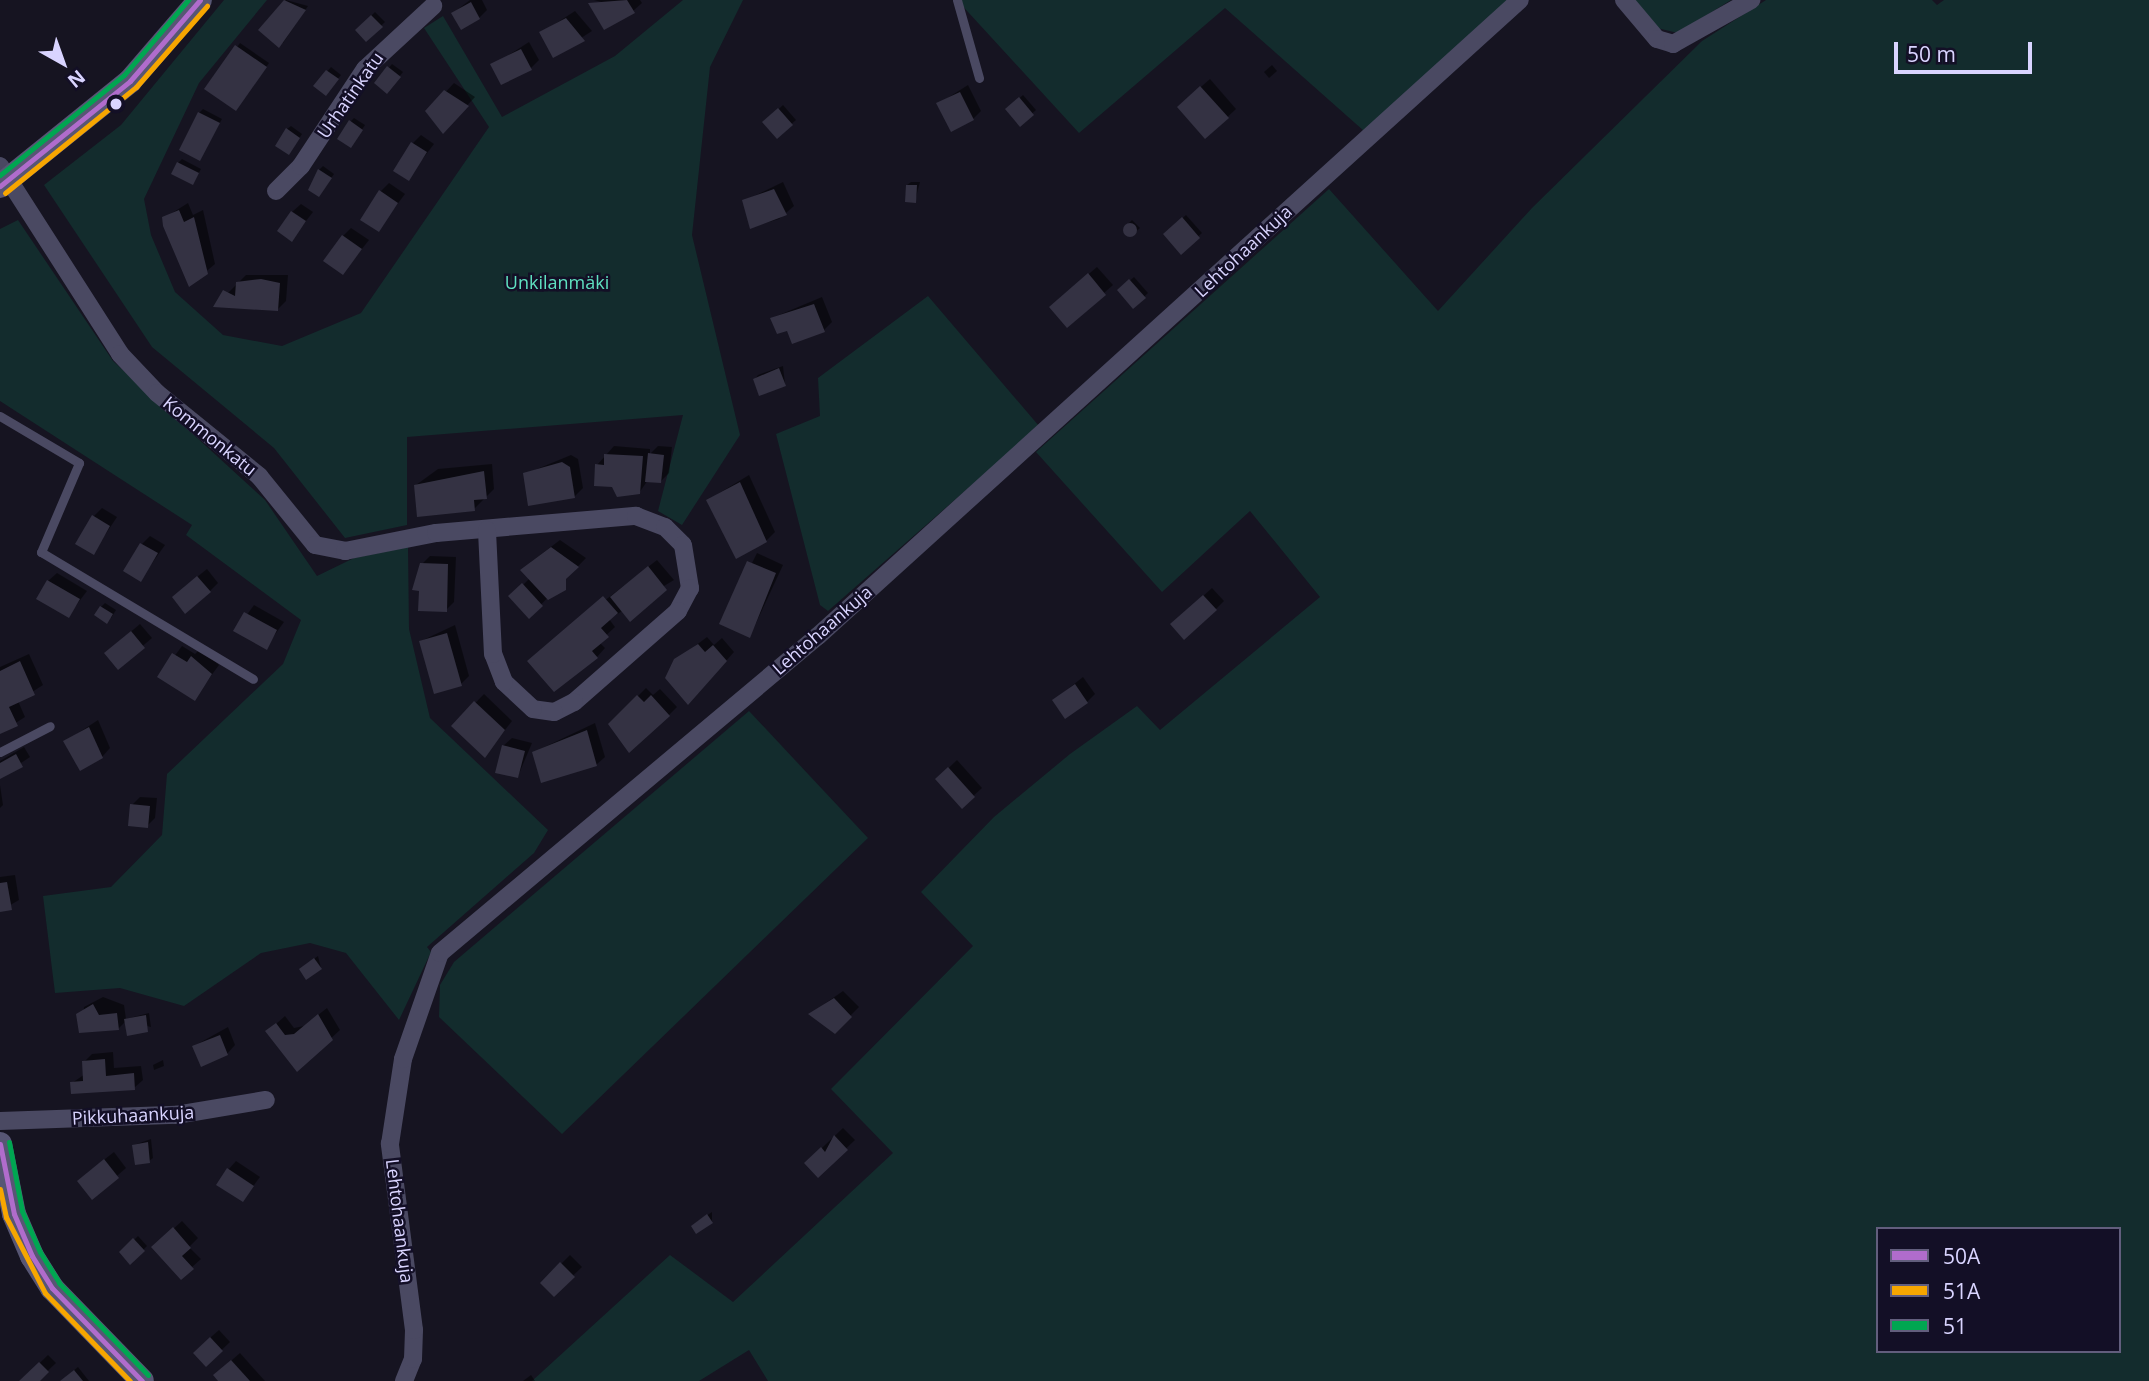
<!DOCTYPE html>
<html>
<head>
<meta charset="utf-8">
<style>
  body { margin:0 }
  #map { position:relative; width:2149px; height:1381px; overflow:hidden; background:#161421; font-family:"Open Sans",sans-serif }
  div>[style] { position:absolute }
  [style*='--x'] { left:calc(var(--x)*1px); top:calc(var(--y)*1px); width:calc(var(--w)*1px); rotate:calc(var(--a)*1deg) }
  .green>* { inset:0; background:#132c2d }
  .shadow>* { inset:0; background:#0007 }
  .building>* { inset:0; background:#343243 }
  .round { border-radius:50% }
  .lane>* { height:9px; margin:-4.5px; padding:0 4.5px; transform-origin:4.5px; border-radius:4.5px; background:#4a4962 }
  .street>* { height:18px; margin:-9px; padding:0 9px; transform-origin:9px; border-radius:9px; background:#4a4962 }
  .secondary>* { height:24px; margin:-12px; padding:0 12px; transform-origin:12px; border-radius:12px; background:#575674 }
  .bus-1>* { height:5px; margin:-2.5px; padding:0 2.5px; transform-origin:2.5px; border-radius:2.5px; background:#b06ccc }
  .bus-2>* { height:5px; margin:-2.5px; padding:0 2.5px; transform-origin:2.5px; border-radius:2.5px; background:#f7a600 }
  .bus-3>* { height:5px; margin:-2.5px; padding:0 2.5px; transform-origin:2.5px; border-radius:2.5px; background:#00a651 }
  .dots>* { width:19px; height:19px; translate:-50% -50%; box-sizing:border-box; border:4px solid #130f26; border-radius:50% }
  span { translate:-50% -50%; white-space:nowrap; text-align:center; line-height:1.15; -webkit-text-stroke:5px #130f26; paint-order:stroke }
  .street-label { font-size:18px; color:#d9d4ff }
  .park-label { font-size:18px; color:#5fe0c0 }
  .legend { position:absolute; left:1876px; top:1227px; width:245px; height:126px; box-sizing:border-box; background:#130f26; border:2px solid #625e7d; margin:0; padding:9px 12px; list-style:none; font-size:21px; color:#d9d4ff }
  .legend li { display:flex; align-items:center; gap:14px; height:35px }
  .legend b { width:35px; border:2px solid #625e7d }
  .north { position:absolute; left:28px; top:28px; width:70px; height:70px; -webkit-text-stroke:5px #130f26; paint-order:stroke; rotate:140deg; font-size:19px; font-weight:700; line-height:28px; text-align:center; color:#d9d4ff }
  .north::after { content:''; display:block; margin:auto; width:24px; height:32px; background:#d9d4ff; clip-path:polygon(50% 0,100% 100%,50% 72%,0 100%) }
  .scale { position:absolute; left:1894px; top:42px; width:138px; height:32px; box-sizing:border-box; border:4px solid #d9d4ff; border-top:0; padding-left:9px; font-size:21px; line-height:24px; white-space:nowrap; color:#d9d4ff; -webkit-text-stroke:5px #130f26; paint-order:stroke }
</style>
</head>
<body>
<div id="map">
  <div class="green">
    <i style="clip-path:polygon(224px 0,267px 0,199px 83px,144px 199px,151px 235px,175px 292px,223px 335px,282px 346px,361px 313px,489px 127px,424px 28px,443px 16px,502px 117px,615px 56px,683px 0,743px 0,710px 67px,692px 235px,740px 435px,682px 525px,658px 511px,683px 415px,407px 437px,407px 525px,345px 538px,274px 448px,152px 347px,44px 185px,121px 125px)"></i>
    <i style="clip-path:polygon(957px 0,1509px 0,1364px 131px,1225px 8px,1079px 133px)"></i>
    <i style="clip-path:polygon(1633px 0,1731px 0,1678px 33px,1657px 28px)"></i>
    <i style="clip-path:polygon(evenodd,1766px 0,1932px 0,1937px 5px,1944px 0,2149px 0,2149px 1381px,768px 1381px,749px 1350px,699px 1381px,532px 1381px,670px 1255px,733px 1302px,893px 1153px,831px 1089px,973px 946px,921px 892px,994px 817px,1070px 754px,1137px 706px,1160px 730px,1320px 597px,1250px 511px,1162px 592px,1036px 452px,1329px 189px,1438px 311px,1532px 208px,1702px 41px,1766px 0,1878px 1229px,2119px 1229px,2119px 1351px,1878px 1351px,1878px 1229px)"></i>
    <i style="clip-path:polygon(18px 220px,113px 361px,265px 500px,317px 576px,354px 558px,408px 547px,409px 629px,430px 718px,548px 830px,534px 853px,427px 947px,431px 952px,399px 1020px,346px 953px,310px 943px,261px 953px,184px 1006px,120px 988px,55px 993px,43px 896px,111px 887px,162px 835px,167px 774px,283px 664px,301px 620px,186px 535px,192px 525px,0 401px,0 229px)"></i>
    <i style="clip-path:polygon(928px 296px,1039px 426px,828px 611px,820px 605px,776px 434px,820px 416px,818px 378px)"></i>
    <i style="clip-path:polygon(749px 711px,868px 838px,562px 1134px,439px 1017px,440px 985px,454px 962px)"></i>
  </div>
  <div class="shadow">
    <i style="clip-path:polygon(286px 0,308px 6px,283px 43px,260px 30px)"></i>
    <i style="clip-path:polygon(470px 0,482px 0,487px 10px,479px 18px,453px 13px)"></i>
    <i style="clip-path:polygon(594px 0,640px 0,642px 3px,633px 11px)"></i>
    <i style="clip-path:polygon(575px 11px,592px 31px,553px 56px,541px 33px)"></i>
    <i style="clip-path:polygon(375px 12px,385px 22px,366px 40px,357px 30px)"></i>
    <i style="clip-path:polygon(529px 42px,539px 60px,531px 68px,493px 65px)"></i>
    <i style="clip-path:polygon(240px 43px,269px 63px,239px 105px,207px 89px)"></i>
    <i style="clip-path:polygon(392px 64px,403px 72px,390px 88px,376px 83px)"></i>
    <i style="clip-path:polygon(1272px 65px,1277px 71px,1269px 78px,1264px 72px)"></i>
    <i style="clip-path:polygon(331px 67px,341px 75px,329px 90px,315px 86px)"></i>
    <i style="clip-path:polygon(1210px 79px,1236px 109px,1206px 137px,1187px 99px)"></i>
    <i style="clip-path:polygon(454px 83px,475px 97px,443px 131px,428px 111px)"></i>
    <i style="clip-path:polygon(968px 85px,981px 111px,973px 119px,938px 104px)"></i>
    <i style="clip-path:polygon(1023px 95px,1036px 110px,1020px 124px,1007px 109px)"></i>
    <i style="clip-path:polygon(783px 105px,796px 120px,777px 136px,765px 122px)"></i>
    <i style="clip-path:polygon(203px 109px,222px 119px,200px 159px,199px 113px)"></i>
    <i style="clip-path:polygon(354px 118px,365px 125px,354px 142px,351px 121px)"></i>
    <i style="clip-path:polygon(291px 126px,302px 134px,292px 149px,287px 129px)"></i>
    <i style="clip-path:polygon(421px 135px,434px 144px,408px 178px,413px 143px)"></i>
    <i style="clip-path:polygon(182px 159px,201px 169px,193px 183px,178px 163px)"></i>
    <i style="clip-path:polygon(323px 166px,334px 174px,322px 191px,319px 170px)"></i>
    <i style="clip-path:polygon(783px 182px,794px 206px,779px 219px,752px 227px,744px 201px)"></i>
    <i style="clip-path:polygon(911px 182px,920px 182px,915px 201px,907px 185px)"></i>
    <i style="clip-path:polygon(389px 183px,405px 194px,378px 230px,381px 191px)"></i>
    <i style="clip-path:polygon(188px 203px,193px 215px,203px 210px,215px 264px,190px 285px,164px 218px)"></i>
    <i style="clip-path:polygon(301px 204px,313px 212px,292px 239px,292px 212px)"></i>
    <i style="clip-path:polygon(1186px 215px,1202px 233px,1181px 252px,1165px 234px)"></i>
    <i style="clip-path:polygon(1132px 220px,1140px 228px,1131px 236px,1124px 228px)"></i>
    <i style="clip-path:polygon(351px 228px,369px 240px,343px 273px,343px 236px)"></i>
    <i style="clip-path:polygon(1097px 267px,1113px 285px,1067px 326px,1059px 299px)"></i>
    <i style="clip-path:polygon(246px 275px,288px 275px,286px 301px,278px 309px,216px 305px)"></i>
    <i style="clip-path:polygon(1134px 277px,1148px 293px,1133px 307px,1119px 290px)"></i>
    <i style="clip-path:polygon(822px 297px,832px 322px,824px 330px,788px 328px,772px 318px)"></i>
    <i style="clip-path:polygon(783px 366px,785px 384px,755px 379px,758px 375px)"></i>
    <i style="clip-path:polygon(614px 446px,650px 449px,650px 454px,658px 446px,672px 447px,669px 473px,660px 482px,648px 480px,639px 493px,597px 465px)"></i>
    <i style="clip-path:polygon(571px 455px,578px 459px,583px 488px,574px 497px,525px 474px)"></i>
    <i style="clip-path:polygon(492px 464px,494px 489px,474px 509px,416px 485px,438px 469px)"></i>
    <i style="clip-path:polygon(749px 475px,775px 532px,766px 541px,708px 500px)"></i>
    <i style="clip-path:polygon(102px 508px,117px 517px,93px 553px,94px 516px)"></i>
    <i style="clip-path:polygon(150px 536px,165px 545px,140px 580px,142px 544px)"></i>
    <i style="clip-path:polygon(560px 540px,586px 558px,529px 617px,511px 597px,530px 578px,531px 562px)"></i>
    <i style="clip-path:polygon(757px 553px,783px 565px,750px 636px,722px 623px)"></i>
    <i style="clip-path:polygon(430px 556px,456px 557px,454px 602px,446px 610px,420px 589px,422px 564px)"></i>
    <i style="clip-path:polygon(657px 560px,674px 580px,609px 619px,615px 627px,599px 642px,605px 648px,597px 657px,537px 653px)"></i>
    <i style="clip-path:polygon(207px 569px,218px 583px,210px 591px,182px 589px)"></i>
    <i style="clip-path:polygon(57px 573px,87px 591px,68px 616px,48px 581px)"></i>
    <i style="clip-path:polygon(1212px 588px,1224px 601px,1216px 609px,1181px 616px)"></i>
    <i style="clip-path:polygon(105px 603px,116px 610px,111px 618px,101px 607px)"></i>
    <i style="clip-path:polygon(254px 605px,284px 622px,266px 647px,236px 630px)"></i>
    <i style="clip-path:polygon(140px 624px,152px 638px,118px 667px,115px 645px)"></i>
    <i style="clip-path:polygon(455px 625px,469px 676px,461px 684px,421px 641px)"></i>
    <i style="clip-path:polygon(707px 637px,714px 645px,722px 638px,734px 652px,696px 695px,679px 658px)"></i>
    <i style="clip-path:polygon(182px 646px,195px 654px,200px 649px,219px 665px,194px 699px,159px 677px)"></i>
    <i style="clip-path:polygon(29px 654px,43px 685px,18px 701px,25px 717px,0 733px,0 667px)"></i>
    <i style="clip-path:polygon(1083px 677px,1095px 694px,1087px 702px,1054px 700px)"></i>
    <i style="clip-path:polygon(646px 688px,653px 695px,660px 689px,677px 707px,669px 715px,610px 724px)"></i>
    <i style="clip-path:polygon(484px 694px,512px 721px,485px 756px,453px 726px)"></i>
    <i style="clip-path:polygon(98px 720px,110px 748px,102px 757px,66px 741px)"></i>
    <i style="clip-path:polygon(595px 723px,605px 757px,596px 765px,534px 752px)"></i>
    <i style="clip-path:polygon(512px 738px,532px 743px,518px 776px,503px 746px)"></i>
    <i style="clip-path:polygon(24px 747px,30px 757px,0 777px,0 761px)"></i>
    <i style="clip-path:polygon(957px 760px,982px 788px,962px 806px,937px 779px)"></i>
    <i style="clip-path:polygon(0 785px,3px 805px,0 808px)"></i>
    <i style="clip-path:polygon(140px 797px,157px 798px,155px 818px,147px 826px,132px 805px)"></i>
    <i style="clip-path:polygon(15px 875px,19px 900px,0 911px,0 877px)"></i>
    <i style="clip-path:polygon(318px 956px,321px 968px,304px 966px)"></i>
    <i style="clip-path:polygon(843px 991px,859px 1007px,835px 1031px,810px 1014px)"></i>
    <i style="clip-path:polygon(103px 997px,124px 1005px,126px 1019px,149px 1013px,151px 1027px,126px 1021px,118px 1029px,81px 1031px,84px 1007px)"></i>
    <i style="clip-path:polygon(327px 1008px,340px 1030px,297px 1070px,267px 1032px,285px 1016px,294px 1028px,304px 1026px)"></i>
    <i style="clip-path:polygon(228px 1027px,235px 1045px,227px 1054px,194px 1046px)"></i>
    <i style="clip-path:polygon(113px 1052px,114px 1068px,141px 1066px,143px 1080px,134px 1088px,72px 1083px,85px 1074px,84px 1062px,92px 1054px)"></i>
    <i style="clip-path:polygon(163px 1060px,164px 1066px,154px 1070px,153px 1065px)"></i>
    <i style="clip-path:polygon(843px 1128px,855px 1140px,818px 1175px,806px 1163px)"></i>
    <i style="clip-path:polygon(151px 1139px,153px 1158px,149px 1161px,134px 1145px)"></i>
    <i style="clip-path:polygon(114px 1152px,126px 1168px,92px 1198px,87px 1173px)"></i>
    <i style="clip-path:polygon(236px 1161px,260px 1177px,243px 1200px,228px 1170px)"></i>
    <i style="clip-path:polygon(712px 1212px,712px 1222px,697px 1222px)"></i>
    <i style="clip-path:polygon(182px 1221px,198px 1238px,189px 1247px,201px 1259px,181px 1277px,162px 1239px)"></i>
    <i style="clip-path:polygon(138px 1236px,147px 1246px,131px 1262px,122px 1252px)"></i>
    <i style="clip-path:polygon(570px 1255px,582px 1267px,554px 1294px,542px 1283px)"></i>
    <i style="clip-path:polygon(219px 1330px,230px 1342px,206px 1365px,203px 1344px)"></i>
    <i style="clip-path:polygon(240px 1353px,265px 1381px,221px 1381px,224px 1367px)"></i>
    <i style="clip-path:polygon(48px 1355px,56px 1363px,37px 1381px,21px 1381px)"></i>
    <i style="clip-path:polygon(78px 1367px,89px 1381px,61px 1381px)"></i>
    <i style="clip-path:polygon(531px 1375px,535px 1381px,523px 1381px)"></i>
  </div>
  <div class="building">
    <i style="clip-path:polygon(284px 0,306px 10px,279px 48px,258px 30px)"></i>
    <i style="clip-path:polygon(627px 0,635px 13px,604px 30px,588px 3px)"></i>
    <i style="clip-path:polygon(471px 2px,480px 19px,461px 30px,451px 13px)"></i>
    <i style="clip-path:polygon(371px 15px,383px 27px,366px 42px,355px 30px)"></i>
    <i style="clip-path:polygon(566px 18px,585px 41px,553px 58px,539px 32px)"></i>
    <i style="clip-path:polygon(235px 45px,267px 67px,236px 111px,204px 89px)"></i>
    <i style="clip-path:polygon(521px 49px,532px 70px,501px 85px,490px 64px)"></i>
    <i style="clip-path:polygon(387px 66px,401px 77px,387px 94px,374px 83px)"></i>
    <i style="clip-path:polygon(326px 70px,339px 79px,326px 96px,313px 86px)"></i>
    <i style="clip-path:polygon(1200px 86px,1229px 118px,1205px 139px,1177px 107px)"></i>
    <i style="clip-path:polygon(444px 90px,469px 106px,443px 134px,425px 111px)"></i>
    <i style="clip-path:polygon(960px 92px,974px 120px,951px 132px,936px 103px)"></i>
    <i style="clip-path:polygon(1019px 97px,1034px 115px,1020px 127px,1005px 109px)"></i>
    <i style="clip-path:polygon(778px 108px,793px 125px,777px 139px,762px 122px)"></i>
    <i style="clip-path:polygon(198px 112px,220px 123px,200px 161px,179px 150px)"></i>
    <i style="clip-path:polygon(349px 120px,363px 130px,351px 148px,337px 139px)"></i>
    <i style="clip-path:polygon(286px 128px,300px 138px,289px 155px,275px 146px)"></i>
    <i style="clip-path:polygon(411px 142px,427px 152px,409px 181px,393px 171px)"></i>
    <i style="clip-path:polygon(177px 162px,199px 173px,193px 185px,171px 174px)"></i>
    <i style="clip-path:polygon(318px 169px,332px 178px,319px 197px,308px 190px)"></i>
    <i style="clip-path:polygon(906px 185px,917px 185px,916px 203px,905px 202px)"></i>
    <i style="clip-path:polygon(774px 189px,787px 215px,750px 229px,742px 200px)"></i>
    <i style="clip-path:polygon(379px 190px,398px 203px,379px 232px,360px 220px)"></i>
    <i style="clip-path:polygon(179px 210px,184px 222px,194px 217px,208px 274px,189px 287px,163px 226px,162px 217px)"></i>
    <i style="clip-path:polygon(291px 211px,306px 221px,292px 242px,277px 231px)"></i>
    <i style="clip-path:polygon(1182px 217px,1200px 238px,1181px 255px,1163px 234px)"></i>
    <i class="round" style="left:1123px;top:223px;width:14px;height:14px"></i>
    <i style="clip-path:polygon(342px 235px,362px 249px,343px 275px,323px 261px)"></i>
    <i style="clip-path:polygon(1088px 273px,1106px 295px,1067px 328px,1049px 307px)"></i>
    <i style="clip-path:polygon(261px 279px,280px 283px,278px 311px,213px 307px,223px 290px,235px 296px,236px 282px)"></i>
    <i style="clip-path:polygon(1129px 279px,1146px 298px,1133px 309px,1117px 290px)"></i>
    <i style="clip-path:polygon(814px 304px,825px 332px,792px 344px,787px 331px,777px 334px,770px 318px)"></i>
    <i style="clip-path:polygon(779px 368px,786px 386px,759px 396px,753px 379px)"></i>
    <i style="clip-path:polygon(648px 453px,664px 455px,661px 483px,645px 482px)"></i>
    <i style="clip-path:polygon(604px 454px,643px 456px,640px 494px,617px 497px,612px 487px,594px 486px,595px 464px,604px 465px)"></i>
    <i style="clip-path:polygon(562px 462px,570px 467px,575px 498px,528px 506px,523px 473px)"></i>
    <i style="clip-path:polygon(484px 471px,487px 499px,474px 500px,475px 511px,417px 517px,414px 485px)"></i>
    <i style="clip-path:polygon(740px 482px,767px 542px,736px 559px,706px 500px)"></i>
    <i style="clip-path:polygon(92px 515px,110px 526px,94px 555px,75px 544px)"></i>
    <i style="clip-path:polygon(140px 543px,158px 553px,141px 582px,123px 571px)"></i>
    <i style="clip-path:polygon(551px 547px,579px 567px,566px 579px,566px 590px,548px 600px,520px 570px)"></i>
    <i style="clip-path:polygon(747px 561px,776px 573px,750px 638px,719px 624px)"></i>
    <i style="clip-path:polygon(420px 563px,448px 564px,447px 612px,418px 611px,419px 591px,412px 590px)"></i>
    <i style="clip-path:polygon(648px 566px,667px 590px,630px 622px,610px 597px)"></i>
    <i style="clip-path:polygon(197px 576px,211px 592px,185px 614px,172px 597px)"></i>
    <i style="clip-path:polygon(47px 580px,80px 599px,69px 618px,36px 599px)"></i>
    <i style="clip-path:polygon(522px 583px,543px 606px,529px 619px,508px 596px)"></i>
    <i style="clip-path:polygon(1203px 595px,1217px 610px,1184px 640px,1170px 624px)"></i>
    <i style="clip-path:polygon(603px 596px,618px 613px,601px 628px,609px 637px,592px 651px,598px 658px,554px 692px,527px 661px)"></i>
    <i style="clip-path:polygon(100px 606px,113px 614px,107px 624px,94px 615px)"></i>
    <i style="clip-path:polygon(244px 612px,277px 630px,267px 650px,233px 631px)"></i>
    <i style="clip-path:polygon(131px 631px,145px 648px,118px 670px,104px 653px)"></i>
    <i style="clip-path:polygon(447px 633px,462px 686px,434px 694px,419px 641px)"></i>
    <i style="clip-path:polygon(698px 644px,705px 652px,713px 645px,727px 661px,688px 705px,665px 678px,674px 659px)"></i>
    <i style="clip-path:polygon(172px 653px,187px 662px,191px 656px,212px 674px,195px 701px,157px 677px)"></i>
    <i style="clip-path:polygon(20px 661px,35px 695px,9px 707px,18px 726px,0 734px,0 671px)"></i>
    <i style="clip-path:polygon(1075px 684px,1088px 703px,1065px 719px,1052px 700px)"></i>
    <i style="clip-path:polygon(637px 695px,644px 702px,651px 695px,670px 716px,629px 753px,608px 724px)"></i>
    <i style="clip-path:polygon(474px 701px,505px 730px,485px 758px,451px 726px)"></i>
    <i style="clip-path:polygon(89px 727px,103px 758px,80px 771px,63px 741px)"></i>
    <i style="clip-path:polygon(587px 730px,597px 766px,541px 783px,532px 752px)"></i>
    <i style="clip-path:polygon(502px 745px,525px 751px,518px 778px,495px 773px)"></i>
    <i style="clip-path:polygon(16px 754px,23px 767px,0 779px,0 763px)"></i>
    <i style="clip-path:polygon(948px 767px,975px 797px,962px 809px,935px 779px)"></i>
    <i style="clip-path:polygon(130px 804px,150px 806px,148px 828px,128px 826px)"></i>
    <i style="clip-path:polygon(7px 882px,12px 910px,0 912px,0 883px)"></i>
    <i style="clip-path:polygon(314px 958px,322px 969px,306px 980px,299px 969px)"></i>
    <i style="clip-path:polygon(834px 998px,852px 1017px,835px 1034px,808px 1014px)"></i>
    <i style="clip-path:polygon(93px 1004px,99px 1015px,117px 1013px,119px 1030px,79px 1033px,76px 1014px)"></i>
    <i style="clip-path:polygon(318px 1014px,333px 1040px,297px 1072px,265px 1031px,276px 1023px,285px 1035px,294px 1034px)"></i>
    <i style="clip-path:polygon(146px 1015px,148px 1032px,127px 1036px,124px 1019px)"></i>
    <i style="clip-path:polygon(220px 1035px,228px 1055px,201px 1067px,192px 1046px)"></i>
    <i style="clip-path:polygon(105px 1059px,106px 1076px,134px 1073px,135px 1090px,71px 1094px,70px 1082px,83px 1081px,82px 1061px)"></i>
    <i style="clip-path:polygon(834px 1135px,848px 1150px,818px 1178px,804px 1163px,821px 1147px,825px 1152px)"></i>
    <i style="clip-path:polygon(148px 1142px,150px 1163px,135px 1165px,132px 1145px)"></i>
    <i style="clip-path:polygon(104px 1159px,119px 1178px,92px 1200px,77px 1181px)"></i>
    <i style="clip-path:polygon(227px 1168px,254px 1186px,243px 1202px,216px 1185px)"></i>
    <i style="clip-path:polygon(707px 1214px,713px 1223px,696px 1234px,691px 1226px)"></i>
    <i style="clip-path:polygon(173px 1227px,191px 1248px,182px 1256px,194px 1269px,181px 1280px,151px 1247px)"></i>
    <i style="clip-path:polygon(133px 1238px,145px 1251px,130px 1265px,119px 1252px)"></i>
    <i style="clip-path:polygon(560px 1262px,575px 1277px,554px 1297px,540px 1283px)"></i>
    <i style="clip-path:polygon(210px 1337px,223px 1351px,206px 1367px,193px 1353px)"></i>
    <i style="clip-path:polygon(231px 1360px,250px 1381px,218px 1381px,213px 1375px)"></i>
    <i style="clip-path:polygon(39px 1362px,49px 1372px,40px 1381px,19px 1381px)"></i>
    <i style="clip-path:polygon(74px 1370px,83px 1381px,60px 1381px)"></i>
  </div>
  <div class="lane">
    <i style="--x:957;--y:0;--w:81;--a:74.2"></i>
    <i style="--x:0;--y:416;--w:92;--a:30.7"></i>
    <i style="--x:79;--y:463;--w:97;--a:113.1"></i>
    <i style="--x:41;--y:552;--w:247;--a:30.9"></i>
    <i style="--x:0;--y:752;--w:56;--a:-27.5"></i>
  </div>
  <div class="street">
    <i style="--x:1624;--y:0;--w:51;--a:49.8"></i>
    <i style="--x:1657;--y:39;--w:17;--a:17"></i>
    <i style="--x:1673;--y:44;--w:90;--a:-29.4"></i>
    <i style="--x:0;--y:166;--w:223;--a:57.4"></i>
    <i style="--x:120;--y:354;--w:54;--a:46.5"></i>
    <i style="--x:157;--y:393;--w:132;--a:39.1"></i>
    <i style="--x:259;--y:476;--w:89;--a:50.9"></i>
    <i style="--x:315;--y:545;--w:31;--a:11"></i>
    <i style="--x:345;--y:551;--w:93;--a:-11.2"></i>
    <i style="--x:436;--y:533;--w:201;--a:-4.9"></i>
    <i style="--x:636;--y:516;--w:31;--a:21"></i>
    <i style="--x:665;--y:527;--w:25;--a:45"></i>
    <i style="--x:683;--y:545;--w:44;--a:80.8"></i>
    <i style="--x:690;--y:588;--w:26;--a:118"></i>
    <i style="--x:678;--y:611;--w:138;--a:138.8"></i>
    <i style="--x:574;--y:702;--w:22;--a:153"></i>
    <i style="--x:554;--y:712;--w:21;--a:-172"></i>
    <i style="--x:533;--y:709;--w:40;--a:-137"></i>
    <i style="--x:504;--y:682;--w:30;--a:-111"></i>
    <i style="--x:493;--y:654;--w:124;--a:-92.8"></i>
    <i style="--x:276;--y:191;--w:35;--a:-45"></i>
    <i style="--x:301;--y:166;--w:116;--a:-56.6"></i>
    <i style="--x:365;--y:69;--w:93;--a:-42.8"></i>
    <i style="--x:0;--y:1121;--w:176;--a:-2"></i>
    <i style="--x:176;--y:1115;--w:91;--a:-9.5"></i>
    <i style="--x:404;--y:1381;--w:24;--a:-68"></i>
    <i style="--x:413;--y:1359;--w:29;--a:-88"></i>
    <i style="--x:414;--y:1330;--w:188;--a:-97.4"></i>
    <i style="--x:390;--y:1144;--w:86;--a:-81.3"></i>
    <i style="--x:403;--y:1059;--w:112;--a:-70.8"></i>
    <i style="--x:440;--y:953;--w:493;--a:-40"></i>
    <i style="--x:818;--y:636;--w:947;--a:-42.18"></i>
  </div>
  <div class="secondary">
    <i style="--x:0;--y:186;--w:167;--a:-38.9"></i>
    <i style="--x:130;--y:81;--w:107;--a:-49.2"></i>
    <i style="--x:0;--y:1144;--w:71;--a:78.7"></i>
    <i style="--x:14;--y:1214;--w:46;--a:66.8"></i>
    <i style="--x:32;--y:1256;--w:38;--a:58"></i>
    <i style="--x:52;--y:1288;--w:129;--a:45.9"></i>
  </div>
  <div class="bus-1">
    <i style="--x:0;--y:186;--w:167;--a:-38.9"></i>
    <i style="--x:130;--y:81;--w:107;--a:-49.2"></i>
    <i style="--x:0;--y:1144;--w:71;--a:78.7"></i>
    <i style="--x:14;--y:1214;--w:46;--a:66.8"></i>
    <i style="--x:32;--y:1256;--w:38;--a:58"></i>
    <i style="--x:52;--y:1288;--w:129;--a:45.9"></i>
  </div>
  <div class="bus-2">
    <i style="--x:5;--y:193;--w:169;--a:-39"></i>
    <i style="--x:136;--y:87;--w:108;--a:-48.8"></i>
    <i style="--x:0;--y:1189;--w:29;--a:78"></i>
    <i style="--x:6;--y:1217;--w:85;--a:62.8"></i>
    <i style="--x:45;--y:1293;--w:122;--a:46"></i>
  </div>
  <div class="bus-3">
    <i style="--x:0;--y:175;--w:159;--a:-38.9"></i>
    <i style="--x:124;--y:75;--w:99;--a:-49.5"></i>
    <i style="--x:9;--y:1142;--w:70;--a:79.3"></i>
    <i style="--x:22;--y:1211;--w:45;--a:66.3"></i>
    <i style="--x:40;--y:1252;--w:36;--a:58"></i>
    <i style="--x:59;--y:1283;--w:128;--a:45.9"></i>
  </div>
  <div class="dots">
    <i style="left:116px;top:104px;background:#d9d4ff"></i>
  </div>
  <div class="street-label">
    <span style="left:350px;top:95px;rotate:-55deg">Urhatinkatu</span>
    <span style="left:1243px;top:251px;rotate:-43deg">Lehtohaankuja</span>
    <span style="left:210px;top:436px;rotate:39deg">Kommonkatu</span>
    <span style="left:822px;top:630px;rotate:-41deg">Lehtohaankuja</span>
    <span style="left:133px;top:1115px;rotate:-3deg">Pikkuhaankuja</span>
    <span style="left:400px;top:1221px;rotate:83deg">Lehtohaankuja</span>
  </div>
  <div class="park-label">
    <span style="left:557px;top:282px">Unkilanmäki</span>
  </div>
  <ul class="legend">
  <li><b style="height:9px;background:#b06ccc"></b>50A</li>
  <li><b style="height:9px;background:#f7a600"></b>51A</li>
  <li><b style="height:9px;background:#00a651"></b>51</li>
  </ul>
  <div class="north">N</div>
  <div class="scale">50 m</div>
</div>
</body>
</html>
